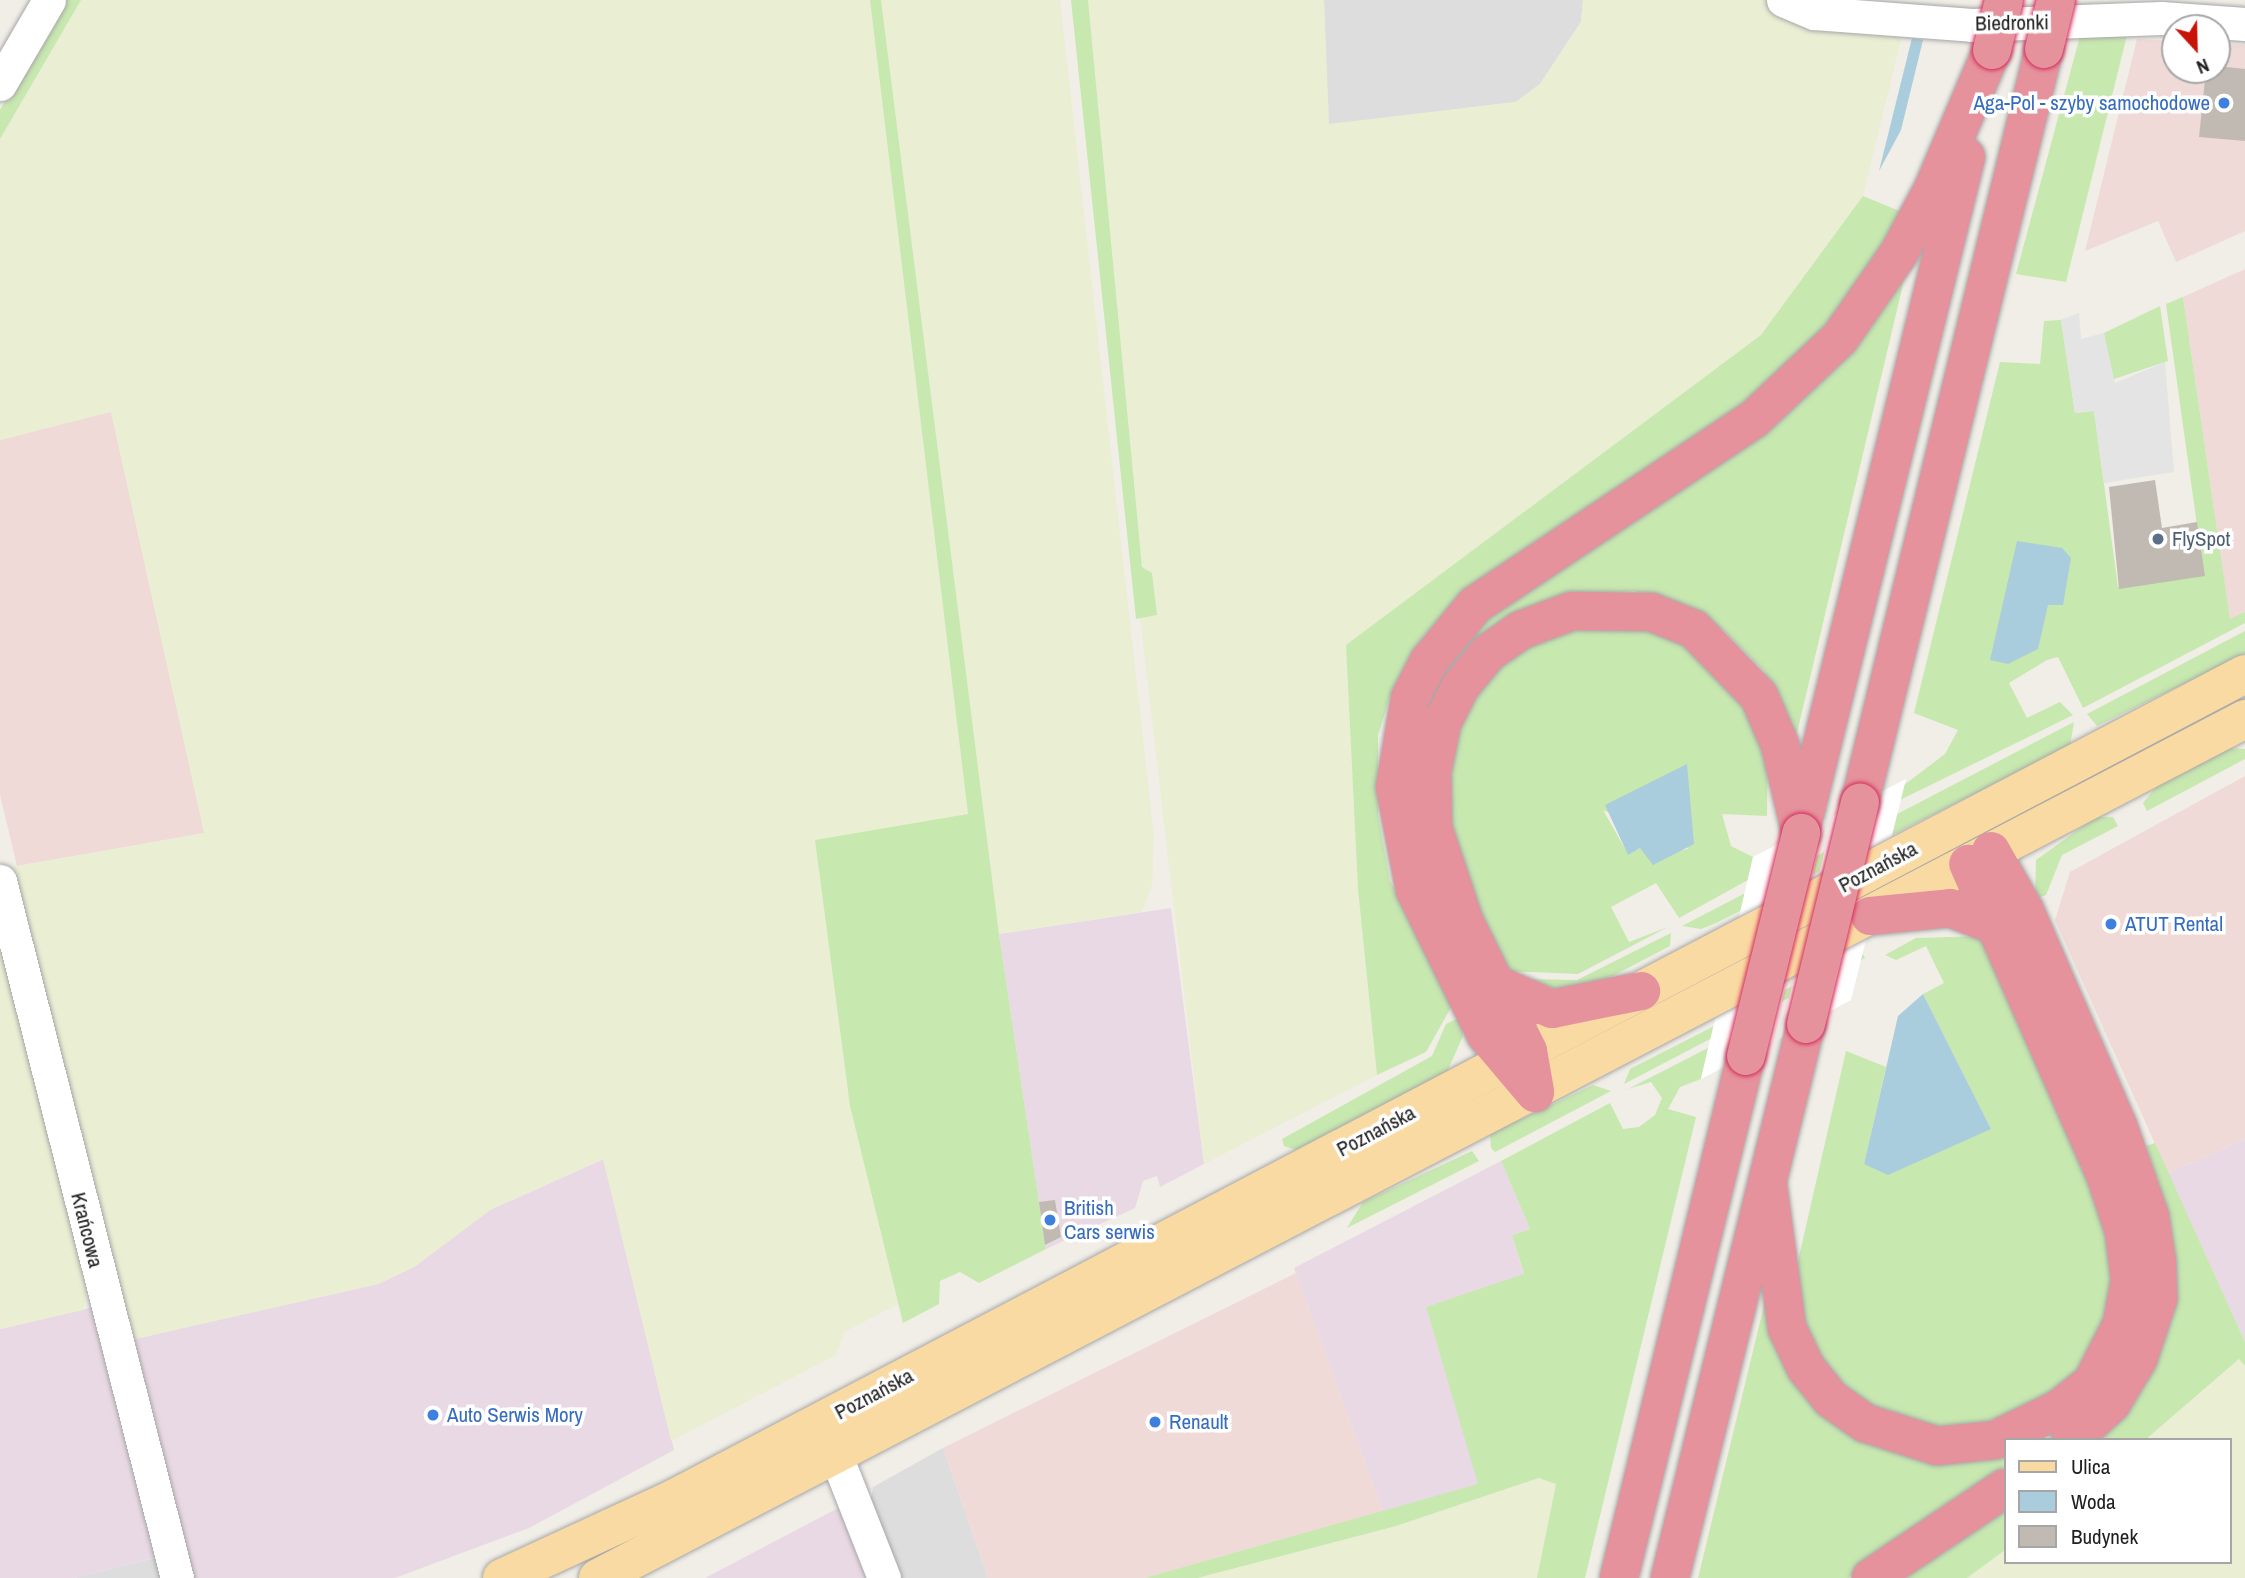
<!DOCTYPE html>
<html>
<head>
<meta charset="utf-8">
<style>
  body { margin:0 }
  #map { position:relative; width:2245px; height:1578px; overflow:hidden; background:#f0eee7; font-family:"Archivo Narrow",sans-serif }
  div>[style] { position:absolute }
  [style*='--x'] { left:calc(var(--x)*1px); top:calc(var(--y)*1px); width:calc(var(--w)*1px); rotate:calc(var(--a)*1deg) }
  .residential>* { inset:0; background:#dedddd }
  .commercial>* { inset:0; background:#f0dad7 }
  .industrial>* { inset:0; background:#e9d9e5 }
  .farmland>* { inset:0; background:#eaeed3 }
  .grass>* { inset:0; background:#c7e8af }
  .parking>* { inset:0; background:#e4e4e4 }
  .water>* { inset:0; background:#a9cddc }
  .pier>* { inset:0; background:#fff }
  .building>* { inset:0; background:#c1bab3 }
  .roads { filter:drop-shadow(0 0 2px #a7a7a7) drop-shadow(0 0 2px #a7a7a7) }
  .minor>* { height:33px; margin:-16.5px; padding:0 16.5px; transform-origin:16.5px; border-radius:16.5px; background:#fff }
  .major>* { height:38px; margin:-19px; padding:0 19px; transform-origin:19px; border-radius:19px; background:#f9daa3 }
  .highway>* { height:38px; margin:-19px; padding:0 19px; transform-origin:19px; border-radius:19px; background:#e5929c }
  .bridges { filter:drop-shadow(0 0 2px #d62d5c) drop-shadow(0 0 2px #d62d5c) }
  .highway-bridge>* { height:38px; margin:-19px; padding:0 19px; transform-origin:19px; border-radius:19px; background:#e5929c }
  .dots>* { width:19px; height:19px; translate:-50% -50%; box-sizing:border-box; border:4px solid #fff; border-radius:50% }
  span { translate:-50% -50%; white-space:nowrap; text-align:center; line-height:1.15; -webkit-text-stroke:7px #fff; paint-order:stroke }
  .street-label { font-size:21px; color:#202020 }
  .shop-label { font-size:21px; color:#366cbe }
  .right { translate:-100% -50%; text-align:right }
  .left { translate:0 -50%; text-align:left }
  .service-label { font-size:21px; color:#4e5e75 }
  .legend { position:absolute; left:2004px; top:1438px; width:228px; height:126px; box-sizing:border-box; background:#fff; border:2px solid #a6a6a6; margin:0; padding:9px 12px; list-style:none; font-size:21px; color:#202020 }
  .legend li { display:flex; align-items:center; gap:14px; height:35px }
  .legend b { width:35px; border:2px solid #a6a6a6 }
  .north { position:absolute; left:2161px; top:14px; width:70px; height:70px; box-sizing:border-box; background:#fff; border:2px solid #a6a6a6; border-radius:50%; rotate:158deg; font-size:19px; font-weight:700; line-height:28px; text-align:center; color:#202020 }
  .north::after { content:''; display:block; margin:auto; width:24px; height:32px; background:#ca1307; clip-path:polygon(50% 0,100% 100%,50% 72%,0 100%) }
</style>
</head>
<body>
<div id="map">
  <div class="residential">
    <i style="clip-path:polygon(1324px 0,1583px 0,1581px 22px,1540px 84px,1516px 102px,1328px 125px)"></i>
    <i style="clip-path:polygon(943px 1448px,988px 1578px,898px 1578px,871px 1500px,873px 1487px)"></i>
    <i style="clip-path:polygon(159px 1557px,164px 1578px,74px 1578px)"></i>
  </div>
  <div class="commercial">
    <i style="clip-path:polygon(2137px 39px,2175px 41px,2175px 70px,2217px 70px,2217px 44px,2245px 45px,2245px 231px,2176px 262px,2158px 221px,2085px 251px)"></i>
    <i style="clip-path:polygon(2245px 269px,2245px 612px,2230px 620px,2183px 297px)"></i>
    <i style="clip-path:polygon(111px 411px,205px 833px,17px 866px,0 795px,0 440px)"></i>
    <i style="clip-path:polygon(2245px 776px,2245px 1139px,2168px 1173px,2055px 920px,2070px 872px)"></i>
    <i style="clip-path:polygon(1296px 1273px,1383px 1511px,1144px 1578px,988px 1578px,943px 1448px)"></i>
  </div>
  <div class="industrial">
    <i style="clip-path:polygon(1171px 908px,1204px 1164px,1160px 1187px,1157px 1176px,1143px 1181px,1135px 1208px,1046px 1249px,999px 934px)"></i>
    <i style="clip-path:polygon(2245px 1139px,2245px 1342px,2168px 1173px)"></i>
    <i style="clip-path:polygon(604px 1159px,674px 1450px,529px 1528px,395px 1578px,164px 1578px,158px 1557px,74px 1578px,0 1578px,0 1329px,99px 1306px,108px 1345px,378px 1284px,414px 1267px,490px 1210px)"></i>
    <i style="clip-path:polygon(1501px 1161px,1530px 1229px,1512px 1235px,1524px 1275px,1426px 1307px,1479px 1484px,1383px 1511px,1294px 1268px)"></i>
    <i style="clip-path:polygon(840px 1507px,866px 1578px,705px 1578px)"></i>
  </div>
  <div class="farmland">
    <i style="clip-path:polygon(81px 0,870px 0,968px 815px,815px 840px,850px 1106px,898px 1304px,844px 1332px,836px 1355px,671px 1441px,603px 1159px,490px 1210px,414px 1267px,378px 1284px,126px 1341px,8px 868px,204px 833px,111px 412px,0 440px,0 139px)"></i>
    <i style="clip-path:polygon(881px 0,1060px 0,1154px 836px,1152px 885px,1142px 912px,999px 934px)"></i>
    <i style="clip-path:polygon(1088px 0,1324px 0,1329px 124px,1516px 102px,1540px 84px,1581px 22px,1583px 0,1770px 0,1904px 27px,1860px 208px,1761px 335px,1346px 645px,1358px 889px,1377px 1075px,1204px 1164px,1140px 618px,1157px 615px,1152px 573px,1142px 567px)"></i>
    <i style="clip-path:polygon(0 912px,91px 1270px,83px 1310px,0 1329px)"></i>
    <i style="clip-path:polygon(2240px 1359px,2245px 1366px,2245px 1578px,1967px 1578px,2005px 1550px,2005px 1562px,2229px 1562px,2229px 1440px,2145px 1440px)"></i>
    <i style="clip-path:polygon(1539px 1478px,1556px 1483px,1537px 1578px,1197px 1578px,1396px 1526px)"></i>
  </div>
  <div class="grass">
    <i style="clip-path:polygon(62px 0,81px 0,0 139px,0 110px)"></i>
    <i style="clip-path:polygon(870px 0,881px 0,999px 934px,1046px 1249px,979px 1283px,960px 1272px,940px 1281px,939px 1304px,903px 1323px,850px 1106px,815px 840px,968px 814px)"></i>
    <i style="clip-path:polygon(1071px 0,1088px 0,1142px 567px,1152px 573px,1157px 615px,1136px 619px)"></i>
    <i style="clip-path:polygon(2128px 31px,2066px 282px,2016px 274px,2080px 36px)"></i>
    <i style="clip-path:polygon(1863px 196px,1902px 212px,1854px 297px,1738px 412px,1482px 578px,1424px 635px,1392px 691px,1378px 735px,1378px 815px,1390px 881px,1454px 1002px,1426px 1052px,1377px 1075px,1358px 889px,1346px 645px,1761px 335px)"></i>
    <i style="clip-path:polygon(1909px 259px,1793px 750px,1764px 671px,1724px 631px,1691px 608px,1634px 591px,1582px 595px,1462px 660px,1424px 709px,1463px 638px,1520px 590px,1681px 487px)"></i>
    <i style="clip-path:polygon(2183px 297px,2230px 619px,2245px 612px,2245px 623px,2083px 708px,2058px 657px,2047px 660px,2009px 683px,2027px 718px,2060px 702px,2073px 715px,1900px 800px,1904px 785px,1945px 754px,1958px 730px,1914px 713px,2000px 362px,2040px 364px,2044px 321px,2061px 320px,2075px 413px,2094px 411px,2118px 587px,2204px 575px,2166px 304px)"></i>
    <i style="clip-path:polygon(2160px 306px,2168px 361px,2111px 380px,2104px 333px)"></i>
    <i style="clip-path:polygon(evenodd,1581px 621px,1673px 634px,1733px 678px,1768px 745px,1767px 816px,1722px 814px,1731px 846px,1753px 857px,1748px 880px,1679px 918px,1656px 883px,1611px 907px,1629px 942px,1668px 927px,1578px 974px,1502px 971px,1441px 801px,1449px 742px,1489px 675px,1531px 643px,1581px 621px,1603px 810px,1689px 849px,1646px 854px,1640px 848px,1628px 854px,1603px 810px)"></i>
    <i style="clip-path:polygon(2245px 631px,2245px 654px,2097px 726px,2087px 714px)"></i>
    <i style="clip-path:polygon(2074px 722px,2070px 746px,1716px 923px,1701px 929px,1682px 926px)"></i>
    <i style="clip-path:polygon(2231px 748px,2245px 749px,2245px 759px,2147px 811px,2143px 803px,2156px 787px)"></i>
    <i style="clip-path:polygon(2096px 817px,2113px 817px,2118px 826px,2062px 855px,2046px 895px,2035px 899px,2036px 860px)"></i>
    <i style="clip-path:polygon(1671px 933px,1670px 946px,1582px 992px,1569px 995px,1531px 979px,1577px 980px)"></i>
    <i style="clip-path:polygon(1986px 936px,2093px 1182px,2111px 1253px,2109px 1315px,2092px 1359px,2031px 1415px,1947px 1433px,1856px 1400px,1826px 1368px,1804px 1331px,1798px 1261px,1846px 1051px,1886px 1067px,1864px 1164px,1991px 1129px,1923px 994px,1944px 983px,1926px 946px,1896px 960px,1885px 955px,1916px 938px)"></i>
    <i style="clip-path:polygon(1861px 951px,1865px 958px,1624px 1084px,1630px 1069px)"></i>
    <i style="clip-path:polygon(1461px 1017px,1463px 1036px,1447px 1072px,1296px 1150px,1284px 1146px,1282px 1139px,1432px 1056px,1446px 1024px)"></i>
    <i style="clip-path:polygon(1708px 1048px,1701px 1079px,1680px 1087px,1668px 1109px,1696px 1117px,1585px 1578px,1537px 1578px,1556px 1484px,1539px 1478px,1396px 1526px,1197px 1578px,1144px 1578px,1478px 1484px,1426px 1307px,1524px 1274px,1512px 1235px,1530px 1229px,1501px 1161px,1610px 1103px,1623px 1129px,1639px 1127px,1655px 1115px,1662px 1098px,1651px 1082px,1628px 1089px)"></i>
    <i style="clip-path:polygon(1593px 1085px,1611px 1091px,1495px 1152px,1491px 1148px,1490px 1134px)"></i>
    <i style="clip-path:polygon(2155px 1143px,2245px 1342px,2245px 1366px,2239px 1359px,2145px 1440px,2099px 1440px,2150px 1376px,2169px 1325px,2167px 1211px,2146px 1146px)"></i>
    <i style="clip-path:polygon(1472px 1151px,1479px 1161px,1347px 1228px,1363px 1202px)"></i>
    <i style="clip-path:polygon(1766px 1297px,1804px 1383px,2005px 1453px,2005px 1466px,1848px 1578px,1698px 1578px)"></i>
    <i style="clip-path:polygon(2005px 1507px,2005px 1550px,1967px 1578px,1900px 1578px)"></i>
  </div>
  <div class="parking">
    <i style="clip-path:polygon(2079px 313px,2081px 339px,2104px 333px,2115px 383px,2165px 362px,2174px 472px,2104px 483px,2094px 411px,2075px 413px,2061px 320px)"></i>
  </div>
  <div class="water">
    <i style="clip-path:polygon(1912px 38px,1923px 40px,1901px 130px,1879px 171px)"></i>
    <i style="clip-path:polygon(2017px 541px,2062px 548px,2071px 558px,2063px 605px,2048px 605px,2038px 649px,2008px 664px,1990px 660px)"></i>
    <i style="clip-path:polygon(1687px 764px,1694px 844px,1653px 865px,1640px 848px,1628px 855px,1605px 805px)"></i>
    <i style="clip-path:polygon(1923px 994px,1991px 1129px,1888px 1175px,1864px 1164px,1898px 1016px)"></i>
  </div>
  <div class="pier">
    <i style="clip-path:polygon(1906px 779px,1851px 1000px,1779px 1039px,1833px 816px)"></i>
    <i style="clip-path:polygon(1826px 819px,1772px 1042px,1701px 1079px,1753px 857px)"></i>
  </div>
  <div class="building">
    <i style="clip-path:polygon(2217px 66px,2245px 69px,2245px 141px,2199px 137px,2206px 70px)"></i>
    <i style="clip-path:polygon(2155px 480px,2162px 528px,2197px 522px,2205px 576px,2119px 589px,2109px 487px)"></i>
    <i style="clip-path:polygon(1055px 1200px,1061px 1237px,1045px 1245px,1039px 1202px)"></i>
  </div>
  <div class="roads">
    <div class="minor">
      <i style="--x:1783;--y:0;--w:34;--a:23"></i>
      <i style="--x:1814;--y:13;--w:158;--a:4.3"></i>
      <i style="--x:1972;--y:25;--w:189;--a:-2.1"></i>
      <i style="--x:2161;--y:18;--w:84;--a:4.1"></i>
      <i style="--x:0;--y:84;--w:97;--a:-59.7"></i>
      <i style="--x:0;--y:881;--w:719;--a:75.75"></i>
      <i style="--x:836;--y:1456;--w:131;--a:68.5"></i>
    </div>
    <div class="major">
      <i style="--x:502;--y:1578;--w:188;--a:-24.8"></i>
      <i style="--x:673;--y:1499;--w:1775;--a:-27.69"></i>
      <i style="--x:598;--y:1578;--w:1858;--a:-27.54"></i>
    </div>
    <div class="highway">
      <i style="--x:1860;--y:802;--w:775;--a:-76.27"></i>
      <i style="--x:1802;--y:826;--w:689;--a:-76.23"></i>
      <i style="--x:1991;--y:851;--w:69;--a:60.5"></i>
      <i style="--x:2025;--y:911;--w:234;--a:66.6"></i>
      <i style="--x:2118;--y:1126;--w:96;--a:70.6"></i>
      <i style="--x:2150;--y:1217;--w:46;--a:81.2"></i>
      <i style="--x:2157;--y:1262;--w:37;--a:88"></i>
      <i style="--x:2158;--y:1299;--w:63;--a:108.4"></i>
      <i style="--x:2138;--y:1359;--w:52;--a:121"></i>
      <i style="--x:2111;--y:1404;--w:54;--a:138"></i>
      <i style="--x:1870;--y:916;--w:80;--a:-5.7"></i>
      <i style="--x:1950;--y:908;--w:48;--a:20.7"></i>
      <i style="--x:1497;--y:985;--w:60;--a:23.6"></i>
      <i style="--x:1552;--y:1009;--w:91;--a:-11.4"></i>
      <i style="--x:1535;--y:1091;--w:41;--a:-99.9"></i>
      <i style="--x:1528;--y:1051;--w:145;--a:-116.2"></i>
      <i style="--x:1464;--y:921;--w:98;--a:-108.4"></i>
      <i style="--x:1433;--y:828;--w:56;--a:-91"></i>
      <i style="--x:1432;--y:772;--w:50;--a:-78.5"></i>
      <i style="--x:1442;--y:723;--w:40;--a:-63.4"></i>
      <i style="--x:1460;--y:687;--w:44;--a:-50.5"></i>
      <i style="--x:1488;--y:653;--w:40;--a:-34.9"></i>
      <i style="--x:1521;--y:630;--w:54;--a:-20.4"></i>
      <i style="--x:1572;--y:611;--w:79;--a:0.7"></i>
      <i style="--x:1651;--y:612;--w:46;--a:21.6"></i>
      <i style="--x:1694;--y:629;--w:93;--a:45.9"></i>
      <i style="--x:1759;--y:696;--w:53;--a:66.8"></i>
      <i style="--x:1780;--y:745;--w:90;--a:76.6"></i>
      <i style="--x:1535;--y:1093;--w:76;--a:-130.2"></i>
      <i style="--x:1486;--y:1035;--w:161;--a:-116.1"></i>
      <i style="--x:1415;--y:890;--w:105;--a:-101"></i>
      <i style="--x:1395;--y:787;--w:90;--a:-80.4"></i>
      <i style="--x:1410;--y:698;--w:42;--a:-62.8"></i>
      <i style="--x:1429;--y:661;--w:72;--a:-50.6"></i>
      <i style="--x:1475;--y:605;--w:335;--a:-33.7"></i>
      <i style="--x:1754;--y:419;--w:118;--a:-43.3"></i>
      <i style="--x:1840;--y:338;--w:103;--a:-55.2"></i>
      <i style="--x:1899;--y:253;--w:72;--a:-62"></i>
      <i style="--x:1933;--y:189;--w:151;--a:-67"></i>
      <i style="--x:1768;--y:1186;--w:143;--a:82.4"></i>
      <i style="--x:1787;--y:1328;--w:44;--a:64.6"></i>
      <i style="--x:1806;--y:1368;--w:40;--a:51"></i>
      <i style="--x:1831;--y:1399;--w:42;--a:35.2"></i>
      <i style="--x:1865;--y:1423;--w:76;--a:17.7"></i>
      <i style="--x:1937;--y:1446;--w:58;--a:-5.9"></i>
      <i style="--x:1995;--y:1440;--w:71;--a:-25.8"></i>
      <i style="--x:2059;--y:1409;--w:42;--a:-38.2"></i>
      <i style="--x:2092;--y:1383;--w:66;--a:-63"></i>
      <i style="--x:2122;--y:1324;--w:45;--a:-79.7"></i>
      <i style="--x:2130;--y:1280;--w:49;--a:-97"></i>
      <i style="--x:2124;--y:1231;--w:60;--a:-108.4"></i>
      <i style="--x:2105;--y:1174;--w:339;--a:-113.8"></i>
      <i style="--x:1619;--y:1578;--w:537;--a:-76.33"></i>
      <i style="--x:1670;--y:1578;--w:570;--a:-76.21"></i>
      <i style="--x:1871;--y:1578;--w:161;--a:-33.9"></i>
    </div>
  </div>
  <div class="bridges">
    <div class="highway-bridge">
      <i style="--x:2044;--y:49;--w:50;--a:-76.2"></i>
      <i style="--x:1992;--y:50;--w:51;--a:-76.5"></i>
      <i style="--x:1806;--y:1024;--w:228;--a:-76.3"></i>
      <i style="--x:1746;--y:1056;--w:230;--a:-76.1"></i>
    </div>
  </div>
  <div class="dots">
    <i style="left:2224px;top:103px;background:#3f7fe0"></i>
    <i style="left:2158px;top:539px;background:#5c6f8a"></i>
    <i style="left:2111px;top:924px;background:#3f7fe0"></i>
    <i style="left:1050px;top:1220px;background:#3f7fe0"></i>
    <i style="left:433px;top:1415px;background:#3f7fe0"></i>
    <i style="left:1155px;top:1422px;background:#3f7fe0"></i>
  </div>
  <div class="street-label">
    <span style="left:2012px;top:23px;rotate:-1deg">Biedronki</span>
    <span style="left:1878px;top:867px;rotate:-28deg">Poznańska</span>
    <span style="left:1376px;top:1131px;rotate:-28deg">Poznańska</span>
    <span style="left:87px;top:1230px;rotate:76deg">Krańcowa</span>
    <span style="left:874px;top:1394px;rotate:-28deg">Poznańska</span>
  </div>
  <div class="shop-label">
    <span class="right" style="left:2210px;top:103px">Aga-Pol - szyby samochodowe</span>
    <span class="left" style="left:2125px;top:924px">ATUT Rental</span>
    <span class="left" style="left:1064px;top:1220px">British<br>Cars serwis</span>
    <span class="left" style="left:447px;top:1415px">Auto Serwis Mory</span>
    <span class="left" style="left:1169px;top:1422px">Renault</span>
  </div>
  <div class="service-label">
    <span class="left" style="left:2172px;top:539px">FlySpot</span>
  </div>
  <ul class="legend">
  <li><b style="height:9px;background:#f9daa3"></b>Ulica</li>
  <li><b style="height:19px;background:#a9cddc"></b>Woda</li>
  <li><b style="height:19px;background:#c1bab3"></b>Budynek</li>
  </ul>
  <div class="north">N</div>
</div>
</body>
</html>
